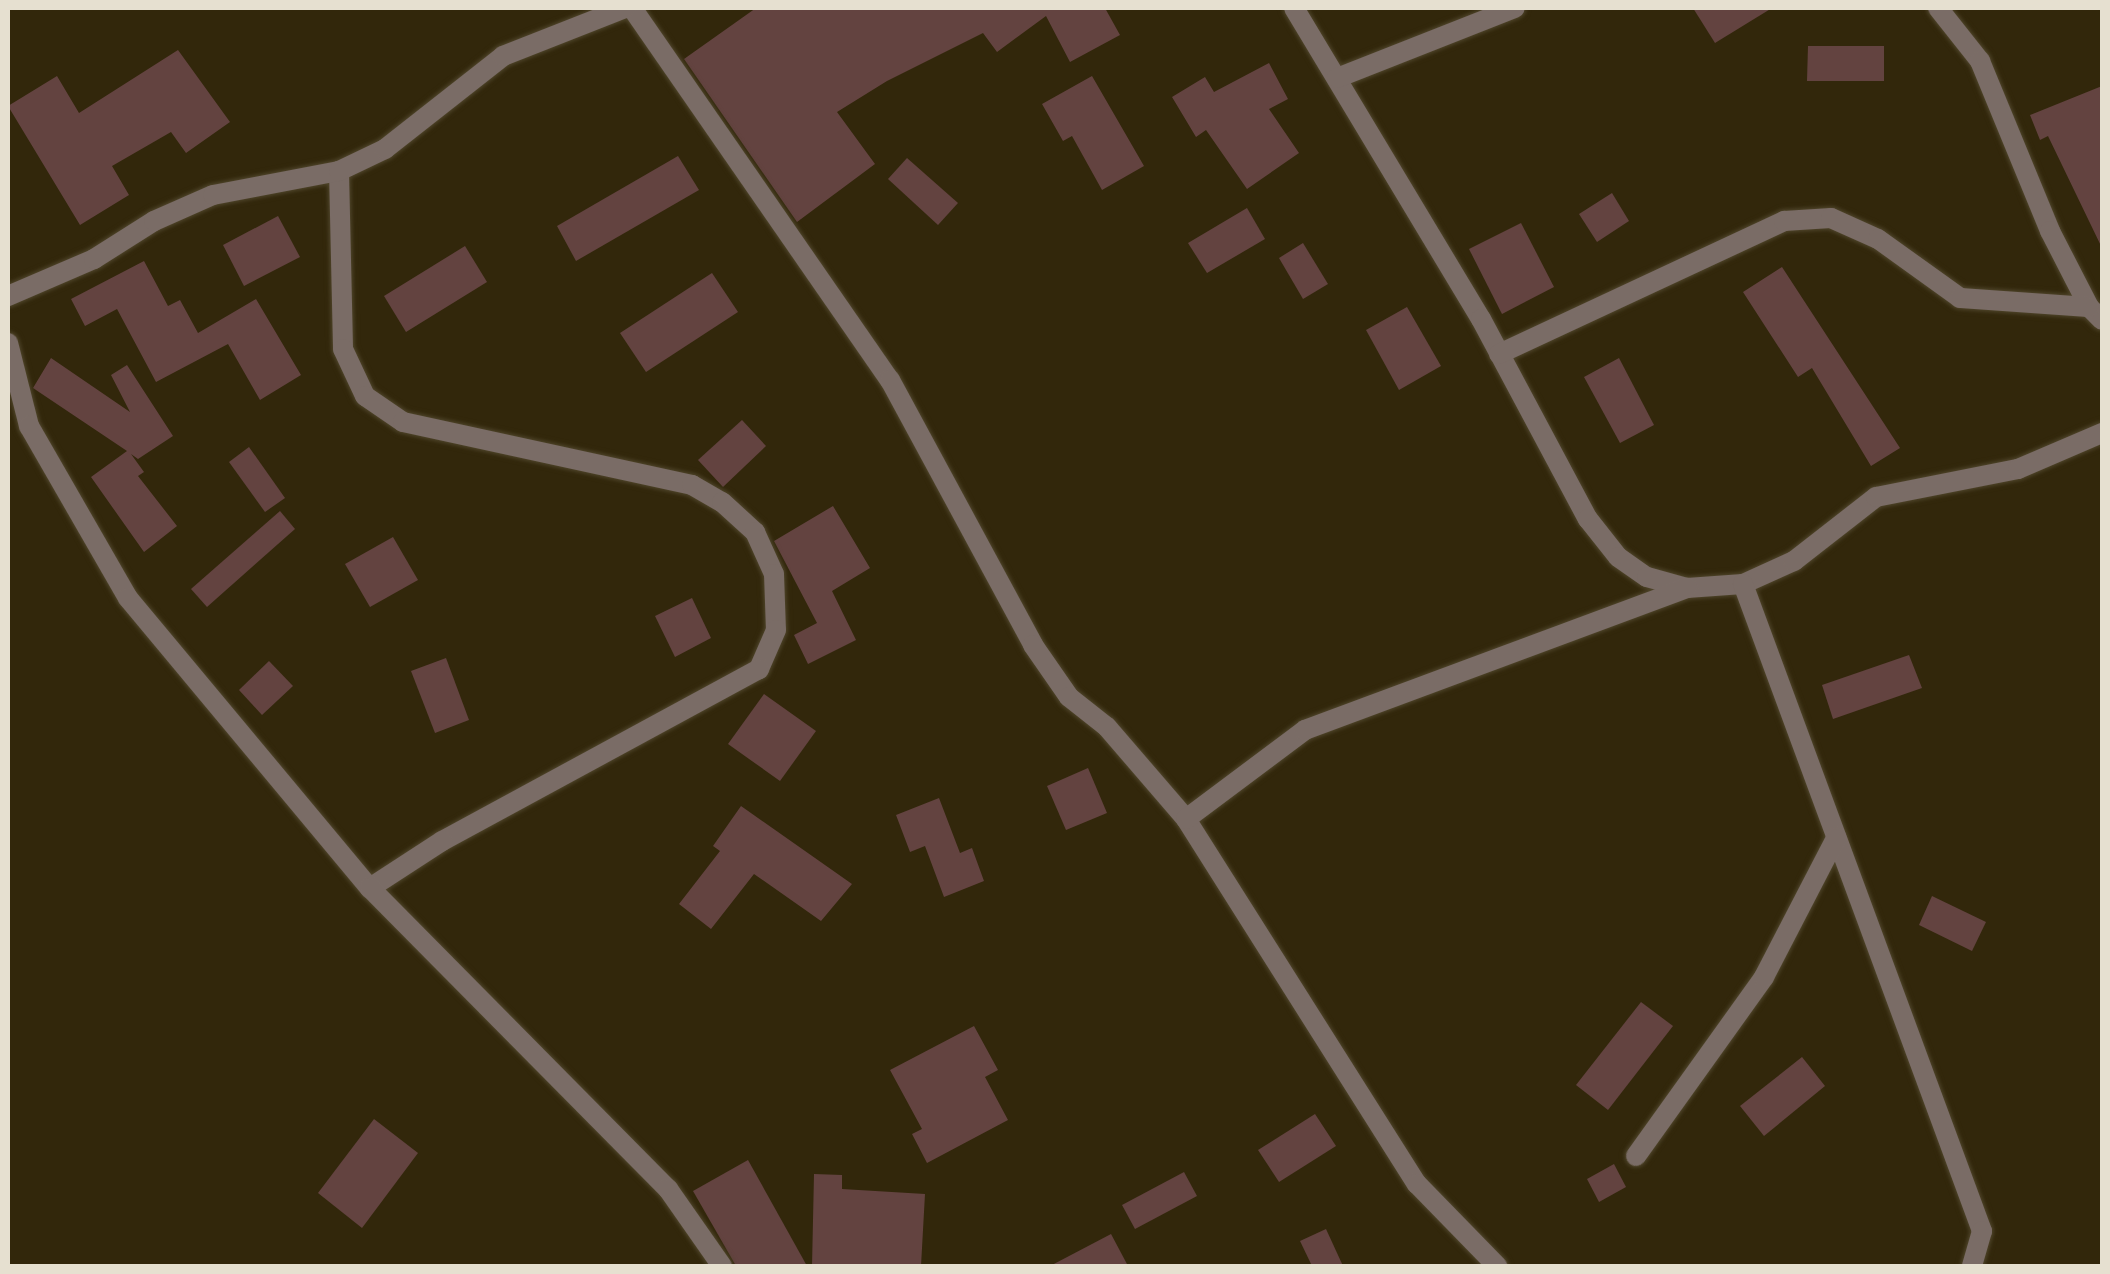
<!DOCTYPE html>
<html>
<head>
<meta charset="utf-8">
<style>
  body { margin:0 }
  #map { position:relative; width:2110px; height:1274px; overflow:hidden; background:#32270b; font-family:"PT Serif",serif }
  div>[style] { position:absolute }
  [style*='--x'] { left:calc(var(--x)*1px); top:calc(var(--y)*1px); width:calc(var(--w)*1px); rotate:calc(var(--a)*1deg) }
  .building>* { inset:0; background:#634340 }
  .roads { filter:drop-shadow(0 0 2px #4f452b) drop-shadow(0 0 2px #4f452b) }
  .minor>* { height:20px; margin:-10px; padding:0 10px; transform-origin:10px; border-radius:10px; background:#7a6c66 }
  span { translate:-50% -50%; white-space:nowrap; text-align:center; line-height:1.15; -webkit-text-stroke:9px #32270b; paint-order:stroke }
  .frame { position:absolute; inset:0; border:10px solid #e6e0d0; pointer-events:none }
</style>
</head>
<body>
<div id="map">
  <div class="building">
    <i style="clip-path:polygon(756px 8px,1105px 8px,1120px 35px,1070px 62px,1046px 16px,997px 52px,983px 33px,887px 81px,837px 112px,875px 164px,797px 222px,684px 59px)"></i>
    <i style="clip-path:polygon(1693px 8px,1772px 8px,1715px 43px)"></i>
    <i style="clip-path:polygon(1808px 46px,1884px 46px,1884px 81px,1807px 81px)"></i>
    <i style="clip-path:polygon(178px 50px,230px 122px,186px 153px,171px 132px,112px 166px,129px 195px,80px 225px,8px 106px,57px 76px,79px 113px)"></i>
    <i style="clip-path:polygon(1269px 63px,1288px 99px,1269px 109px,1299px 153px,1247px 189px,1206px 130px,1196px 137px,1172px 97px,1205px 77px,1214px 92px)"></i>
    <i style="clip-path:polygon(1092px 76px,1144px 166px,1102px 190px,1072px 136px,1063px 141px,1042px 104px)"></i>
    <i style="clip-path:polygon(2102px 86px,2102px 248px,2048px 136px,2040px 140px,2030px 115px)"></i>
    <i style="clip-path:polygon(678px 156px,699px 190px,576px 261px,557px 226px)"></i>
    <i style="clip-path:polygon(907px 158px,958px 203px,938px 225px,888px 179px)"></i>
    <i style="clip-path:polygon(1612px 193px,1629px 221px,1597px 242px,1579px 214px)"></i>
    <i style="clip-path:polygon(1247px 208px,1265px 239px,1207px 273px,1188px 243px)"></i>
    <i style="clip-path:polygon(278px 216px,300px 257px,244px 286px,223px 245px)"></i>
    <i style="clip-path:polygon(1521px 223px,1554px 287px,1502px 314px,1469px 249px)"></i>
    <i style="clip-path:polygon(1303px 243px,1328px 284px,1303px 299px,1279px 258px)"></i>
    <i style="clip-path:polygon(465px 246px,487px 282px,406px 332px,384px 296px)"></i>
    <i style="clip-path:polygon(144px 261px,168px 306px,180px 300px,198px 333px,256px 299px,301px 375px,260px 400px,228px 344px,156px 382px,117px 309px,85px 326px,71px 299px)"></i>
    <i style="clip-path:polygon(1782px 267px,1900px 448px,1871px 466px,1812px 368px,1798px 377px,1743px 292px)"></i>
    <i style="clip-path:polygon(712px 273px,738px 312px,646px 372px,620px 333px)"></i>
    <i style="clip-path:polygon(1407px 307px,1441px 366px,1399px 390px,1366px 330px)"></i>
    <i style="clip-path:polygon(51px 358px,130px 412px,111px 375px,127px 365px,173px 436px,138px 459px,131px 454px,144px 472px,138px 476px,177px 526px,144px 552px,91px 477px,127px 451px,33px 388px)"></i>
    <i style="clip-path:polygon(1619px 358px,1654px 425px,1620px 443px,1584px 377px)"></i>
    <i style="clip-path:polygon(742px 420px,766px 446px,723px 487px,698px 460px)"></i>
    <i style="clip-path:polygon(249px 447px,285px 498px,265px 512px,229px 462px)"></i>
    <i style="clip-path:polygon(833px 506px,870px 568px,832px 591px,856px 640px,808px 664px,794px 635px,817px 623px,774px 541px)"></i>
    <i style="clip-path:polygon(280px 511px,295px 529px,207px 607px,191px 589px)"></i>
    <i style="clip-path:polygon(393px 537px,418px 580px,370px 607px,345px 564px)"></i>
    <i style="clip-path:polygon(692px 598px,711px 638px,675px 657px,655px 616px)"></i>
    <i style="clip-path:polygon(1909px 655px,1922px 688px,1833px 719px,1822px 685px)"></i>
    <i style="clip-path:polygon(446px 658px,469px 720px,435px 733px,411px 671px)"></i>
    <i style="clip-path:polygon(269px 661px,293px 686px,262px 715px,239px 690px)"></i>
    <i style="clip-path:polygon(764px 694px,816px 731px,780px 781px,728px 744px)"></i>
    <i style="clip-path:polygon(1088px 768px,1107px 813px,1066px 830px,1047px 786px)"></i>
    <i style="clip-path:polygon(939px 798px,960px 853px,972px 848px,984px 881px,944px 897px,925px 846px,910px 852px,896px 815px)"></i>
    <i style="clip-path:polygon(741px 806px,852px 884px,821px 921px,754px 874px,711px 929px,679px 904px,720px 851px,713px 846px)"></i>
    <i style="clip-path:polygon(1932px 896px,1986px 922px,1972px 951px,1919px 925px)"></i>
    <i style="clip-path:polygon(1641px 1002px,1673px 1026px,1608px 1110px,1576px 1085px)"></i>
    <i style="clip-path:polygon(974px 1026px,998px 1070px,985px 1077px,1008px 1120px,927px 1163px,912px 1134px,922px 1129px,890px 1070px)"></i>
    <i style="clip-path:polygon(1802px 1057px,1825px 1086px,1764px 1136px,1740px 1106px)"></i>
    <i style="clip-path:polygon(1315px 1114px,1336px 1146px,1279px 1182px,1258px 1150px)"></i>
    <i style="clip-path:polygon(374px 1119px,418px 1153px,362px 1228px,318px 1193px)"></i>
    <i style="clip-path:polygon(748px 1160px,807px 1266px,736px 1266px,693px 1191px)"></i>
    <i style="clip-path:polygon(1614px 1164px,1626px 1187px,1599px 1202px,1587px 1179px)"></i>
    <i style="clip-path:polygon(1184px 1172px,1197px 1196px,1135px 1229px,1122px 1205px)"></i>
    <i style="clip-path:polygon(814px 1174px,842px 1175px,842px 1189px,925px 1194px,921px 1266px,812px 1266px)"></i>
    <i style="clip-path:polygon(1326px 1229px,1343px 1266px,1312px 1266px,1300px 1241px)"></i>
    <i style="clip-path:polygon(1111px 1234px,1128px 1266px,1050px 1266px)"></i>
  </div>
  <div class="roads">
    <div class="minor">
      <i style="--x:632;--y:8;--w:453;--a:55.3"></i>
      <i style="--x:890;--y:380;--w:301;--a:61.6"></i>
      <i style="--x:1033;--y:645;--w:63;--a:55.3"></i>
      <i style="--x:1069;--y:697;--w:48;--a:38.3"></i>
      <i style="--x:1107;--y:727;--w:121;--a:49.3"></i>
      <i style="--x:1186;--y:819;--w:432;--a:57.7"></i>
      <i style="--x:1417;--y:1184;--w:115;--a:45.7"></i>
      <i style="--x:1294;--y:8;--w:363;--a:59"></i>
      <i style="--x:1481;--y:319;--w:227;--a:61.9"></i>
      <i style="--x:1588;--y:519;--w:48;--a:51.7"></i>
      <i style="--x:1618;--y:557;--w:35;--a:35"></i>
      <i style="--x:1647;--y:577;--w:41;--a:15.4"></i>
      <i style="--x:1687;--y:588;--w:56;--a:-4.1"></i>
      <i style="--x:1743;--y:584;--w:56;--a:-24.3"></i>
      <i style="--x:1794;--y:561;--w:104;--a:-38"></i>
      <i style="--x:1876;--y:497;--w:145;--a:-11.2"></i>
      <i style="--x:2018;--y:469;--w:91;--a:-23.2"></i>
      <i style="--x:1938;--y:8;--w:68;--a:51.6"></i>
      <i style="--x:1980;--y:61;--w:184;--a:67.6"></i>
      <i style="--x:2050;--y:231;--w:85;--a:62.8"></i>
      <i style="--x:2089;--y:307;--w:18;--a:45"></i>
      <i style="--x:1337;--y:78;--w:191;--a:-21.5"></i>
      <i style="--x:339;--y:171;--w:178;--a:88.7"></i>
      <i style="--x:343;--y:349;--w:52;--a:64.9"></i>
      <i style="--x:365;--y:396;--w:46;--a:34.4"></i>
      <i style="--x:403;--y:422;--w:296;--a:12.3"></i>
      <i style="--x:692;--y:485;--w:34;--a:30"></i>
      <i style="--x:722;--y:502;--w:45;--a:42.3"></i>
      <i style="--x:755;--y:532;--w:46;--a:65.7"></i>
      <i style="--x:774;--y:574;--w:56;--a:88"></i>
      <i style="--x:776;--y:630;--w:43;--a:113.6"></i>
      <i style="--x:759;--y:669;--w:361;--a:151.5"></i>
      <i style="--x:442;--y:841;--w:86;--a:146.9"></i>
      <i style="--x:8;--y:296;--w:94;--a:-23.3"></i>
      <i style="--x:94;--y:259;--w:71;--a:-32.3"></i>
      <i style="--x:154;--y:221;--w:64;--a:-23.8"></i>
      <i style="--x:213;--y:195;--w:128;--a:-10.8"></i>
      <i style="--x:339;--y:171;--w:51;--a:-25.6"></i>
      <i style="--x:385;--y:149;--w:150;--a:-38.2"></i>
      <i style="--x:503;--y:56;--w:131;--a:-21.5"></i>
      <i style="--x:8;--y:343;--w:86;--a:75.8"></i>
      <i style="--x:29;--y:426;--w:198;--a:60.1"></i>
      <i style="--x:128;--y:598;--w:378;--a:50.2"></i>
      <i style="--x:370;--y:888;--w:424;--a:45.3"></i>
      <i style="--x:668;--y:1189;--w:94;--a:55"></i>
      <i style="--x:1499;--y:354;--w:315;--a:-25"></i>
      <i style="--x:1784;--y:221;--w:47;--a:-3.7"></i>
      <i style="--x:1831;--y:218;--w:51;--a:24.1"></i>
      <i style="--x:1878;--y:239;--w:101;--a:35.7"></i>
      <i style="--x:1960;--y:298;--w:129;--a:4"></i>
      <i style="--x:1743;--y:584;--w:690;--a:69.73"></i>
      <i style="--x:1982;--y:1231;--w:36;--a:106"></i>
      <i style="--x:1186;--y:819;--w:149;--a:-36.8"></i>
      <i style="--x:1305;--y:730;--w:408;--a:-20.4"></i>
      <i style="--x:1636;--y:1156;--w:220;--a:-54.4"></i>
      <i style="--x:1764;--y:977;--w:157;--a:-62.6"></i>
    </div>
  </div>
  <div class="frame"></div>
</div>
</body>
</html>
